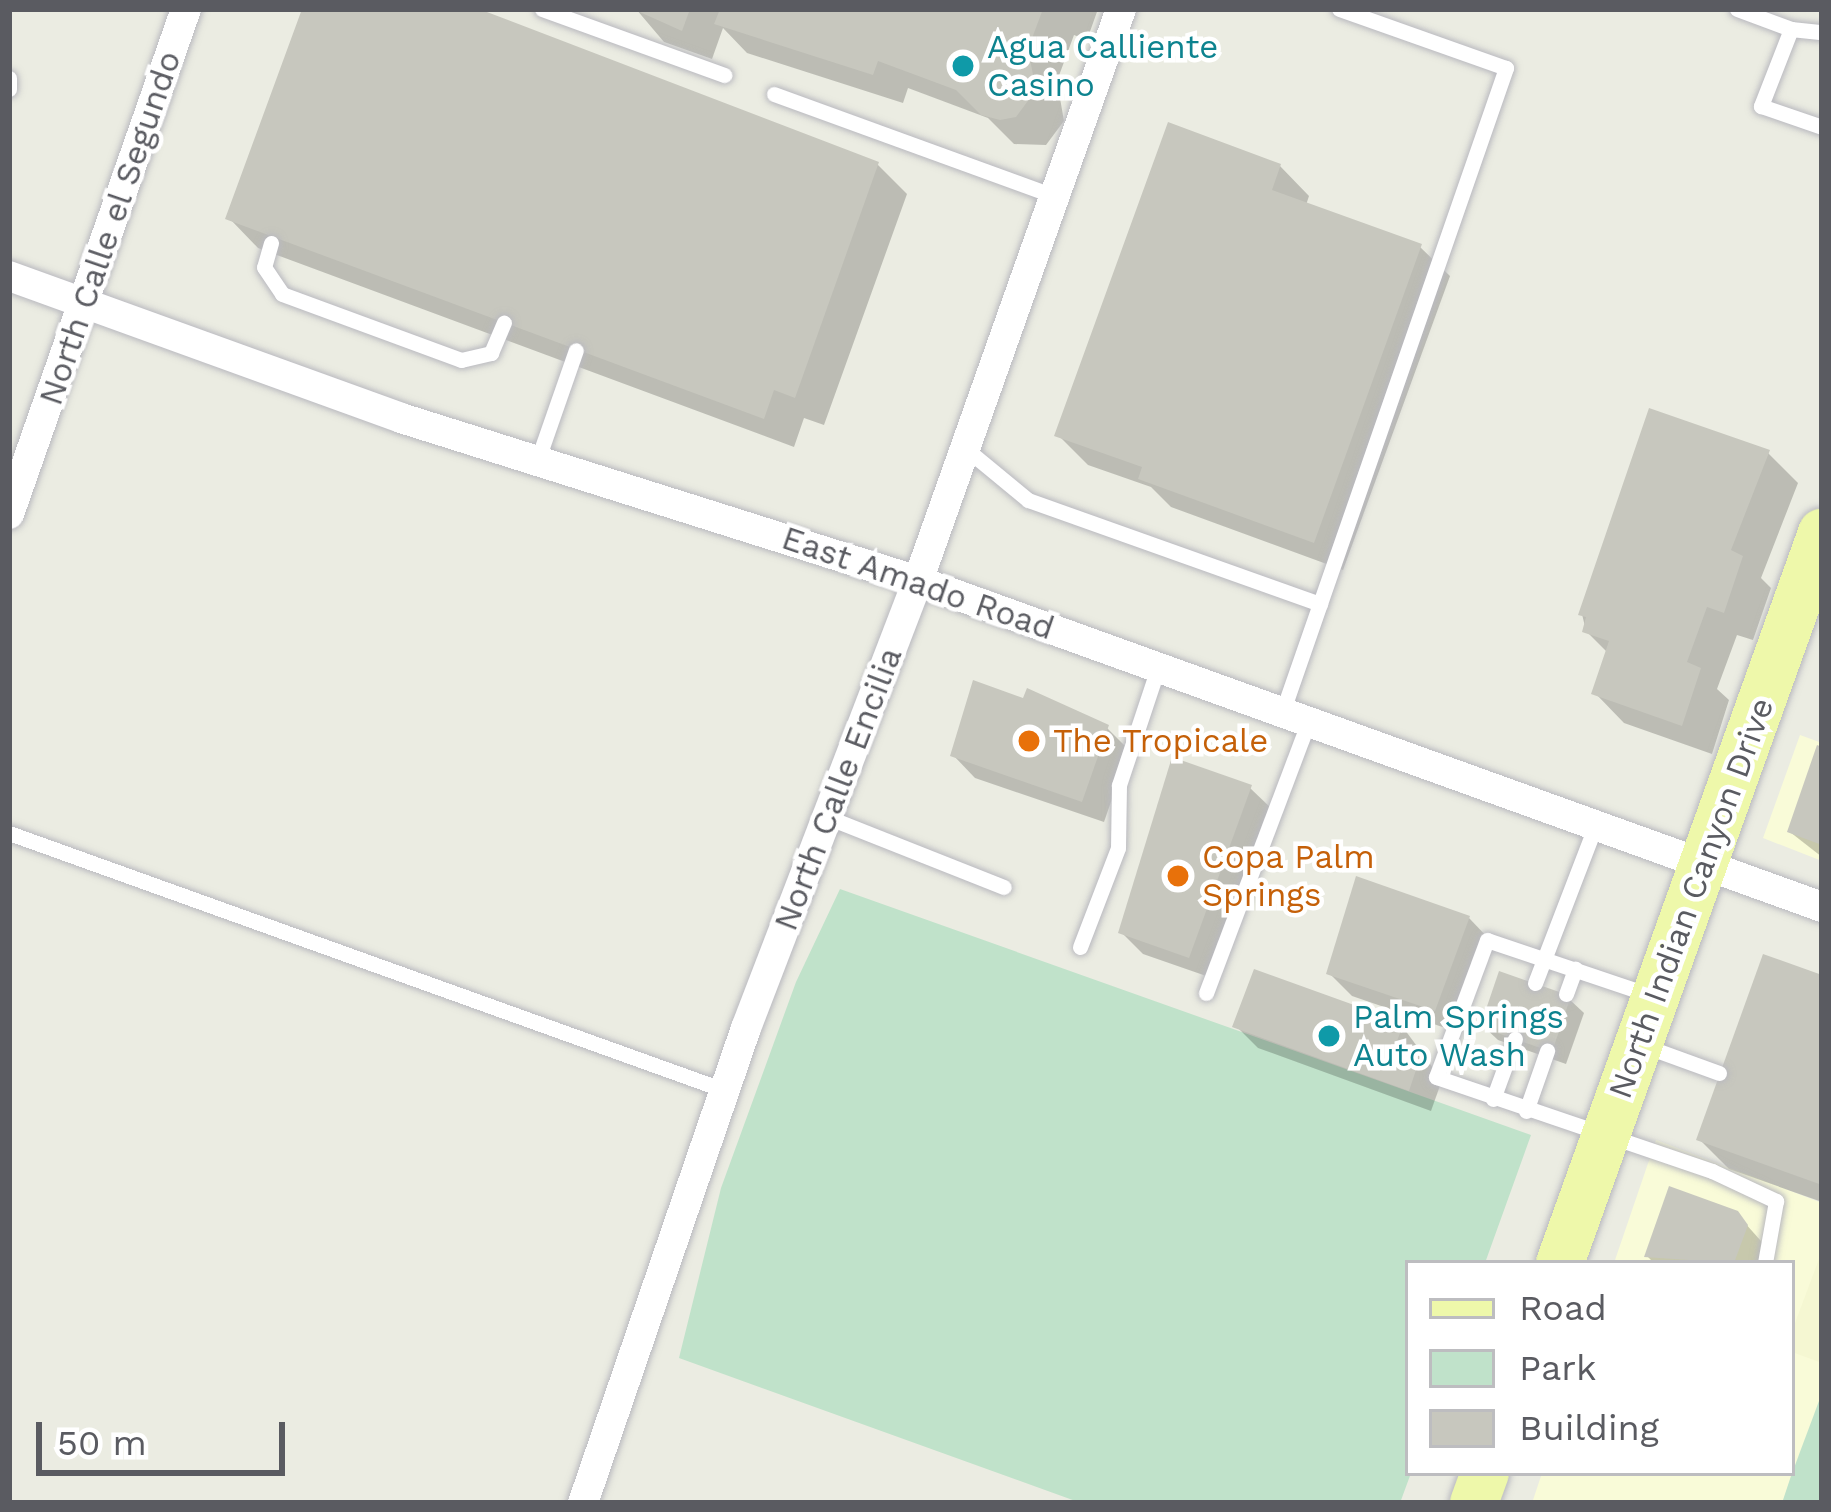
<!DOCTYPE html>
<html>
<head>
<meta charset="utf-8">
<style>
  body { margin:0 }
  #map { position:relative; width:1831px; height:1512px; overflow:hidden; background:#ebece2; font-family:"Work Sans",sans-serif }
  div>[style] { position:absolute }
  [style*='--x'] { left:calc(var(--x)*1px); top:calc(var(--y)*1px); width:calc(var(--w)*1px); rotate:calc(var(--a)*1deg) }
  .commercial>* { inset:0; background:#f9fbd8 }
  .green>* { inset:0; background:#c0e2ca }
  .sand>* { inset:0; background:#f5f7d2 }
  .shadow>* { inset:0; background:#0003 }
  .building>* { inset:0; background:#c7c7be }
  .roads { filter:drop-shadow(0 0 3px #b9b9bf) drop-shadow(0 0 3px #b9b9bf) }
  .service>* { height:15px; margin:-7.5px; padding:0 7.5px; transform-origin:7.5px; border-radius:7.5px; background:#fff }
  .minor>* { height:30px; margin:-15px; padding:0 15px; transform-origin:15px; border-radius:15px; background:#fff }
  .primary>* { height:48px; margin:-24px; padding:0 24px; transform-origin:24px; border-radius:24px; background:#eef8aa }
  .dots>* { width:33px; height:33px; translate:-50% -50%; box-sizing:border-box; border:6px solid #fff; border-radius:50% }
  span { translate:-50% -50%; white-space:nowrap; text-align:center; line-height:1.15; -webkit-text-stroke:9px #fff; paint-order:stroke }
  .culture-label { font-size:33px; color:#0d838f }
  .left { translate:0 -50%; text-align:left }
  .street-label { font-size:33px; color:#5a5b61 }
  .food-label { font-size:33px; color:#c56008 }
  .frame { position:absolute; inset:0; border:12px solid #5a5b61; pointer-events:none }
  .legend { position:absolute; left:1405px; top:1260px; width:390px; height:216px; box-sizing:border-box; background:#fff; border:3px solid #bdbdc0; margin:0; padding:15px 21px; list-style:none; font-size:36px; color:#5a5b61 }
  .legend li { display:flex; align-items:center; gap:24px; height:60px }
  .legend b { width:60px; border:3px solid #bdbdc0 }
  .scale { position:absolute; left:36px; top:1422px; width:249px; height:54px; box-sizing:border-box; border:6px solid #5a5b61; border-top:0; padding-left:15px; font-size:36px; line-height:42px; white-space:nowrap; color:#5a5b61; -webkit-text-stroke:9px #fff; paint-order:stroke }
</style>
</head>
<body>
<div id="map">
  <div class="commercial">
    <i style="clip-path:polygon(1800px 735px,1822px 743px,1822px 861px,1763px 838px)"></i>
    <i style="clip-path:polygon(1656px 1140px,1822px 1203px,1822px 1503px,1532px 1503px,1542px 1473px,1792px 1473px,1792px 1263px,1614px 1263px)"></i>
  </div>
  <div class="green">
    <i style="clip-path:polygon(840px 889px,1531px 1135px,1485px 1263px,1408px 1263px,1411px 1473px,1400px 1503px,1081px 1503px,679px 1358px,721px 1188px,796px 982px)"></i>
    <i style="clip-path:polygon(1822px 1393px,1822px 1503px,1782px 1503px,1791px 1476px)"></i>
  </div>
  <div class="sand">
    <i style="clip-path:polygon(1822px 1251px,1822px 1363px,1792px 1352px,1792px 1331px)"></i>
  </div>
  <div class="shadow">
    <i style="clip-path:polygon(306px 9px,470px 9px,877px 164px,907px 194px,824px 425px,804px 418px,794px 447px,258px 248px,229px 218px)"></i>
    <i style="clip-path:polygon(636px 9px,1098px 9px,1087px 40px,1074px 35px,1057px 81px,1064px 121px,1046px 145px,1014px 144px,988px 118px,908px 88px,903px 103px,747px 53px,723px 28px,712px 59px,664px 42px)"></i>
    <i style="clip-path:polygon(1280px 166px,1309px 196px,1306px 205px,1420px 247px,1450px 276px,1343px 570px,1171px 507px,1151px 487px,1088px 465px,1058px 435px)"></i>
    <i style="clip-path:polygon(1768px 453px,1798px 483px,1761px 578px,1771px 588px,1753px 640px,1737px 635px,1717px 689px,1729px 700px,1712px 754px,1624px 723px,1595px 693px,1608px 653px,1586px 631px,1582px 614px)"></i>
    <i style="clip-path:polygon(1107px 728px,1129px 750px,1104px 822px,975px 778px,953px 755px)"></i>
    <i style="clip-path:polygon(1822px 750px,1822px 857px,1790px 832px)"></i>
    <i style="clip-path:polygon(1250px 788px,1273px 810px,1212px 978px,1143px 954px,1121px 932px)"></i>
    <i style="clip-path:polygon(1469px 918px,1491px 941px,1457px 1032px,1352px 996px,1329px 973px)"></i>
    <i style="clip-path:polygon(1822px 978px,1822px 1202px,1729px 1169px,1699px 1139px)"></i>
    <i style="clip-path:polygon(1569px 999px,1584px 1013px,1566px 1064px,1498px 1040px,1483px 1026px)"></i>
    <i style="clip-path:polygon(1236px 1026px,1402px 1026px,1442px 1080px,1431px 1111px,1258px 1048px)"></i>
    <i style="clip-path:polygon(1736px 1213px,1769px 1250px,1764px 1263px,1654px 1263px,1647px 1256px)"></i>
  </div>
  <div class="building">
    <i style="clip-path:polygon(302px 9px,479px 9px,879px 162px,795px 398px,774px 390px,764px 419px,225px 219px)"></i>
    <i style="clip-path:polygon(633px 9px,690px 9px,682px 31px)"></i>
    <i style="clip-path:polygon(720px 9px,1043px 9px,1028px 49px,1036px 90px,1016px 117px,1000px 120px,981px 115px,956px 90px,878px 61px,873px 75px,714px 24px)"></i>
    <i style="clip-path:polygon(1168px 122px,1281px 164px,1272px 190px,1422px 244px,1314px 543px,1138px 479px,1142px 467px,1054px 436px)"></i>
    <i style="clip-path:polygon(1649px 408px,1770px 450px,1731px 550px,1743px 556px,1724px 613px,1707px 607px,1687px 662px,1701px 668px,1682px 726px,1591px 694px,1609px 641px,1582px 632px,1586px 617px,1578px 615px)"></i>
    <i style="clip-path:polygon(973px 680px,1023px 698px,1027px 688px,1109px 725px,1082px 802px,950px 756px)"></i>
    <i style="clip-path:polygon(1817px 745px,1822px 747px,1822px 845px,1787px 832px)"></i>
    <i style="clip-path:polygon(1172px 757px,1252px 785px,1189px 958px,1118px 933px)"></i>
    <i style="clip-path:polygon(1356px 876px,1470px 916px,1435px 1011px,1326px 974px)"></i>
    <i style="clip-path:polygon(1763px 954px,1822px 975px,1822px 1185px,1696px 1140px)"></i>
    <i style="clip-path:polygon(1254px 969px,1404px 1023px,1395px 1046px,1421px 1055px,1409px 1091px,1232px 1027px)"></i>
    <i style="clip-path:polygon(1499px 971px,1571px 996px,1552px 1052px,1480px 1027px)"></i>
    <i style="clip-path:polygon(1669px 1186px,1738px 1211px,1748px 1225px,1734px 1263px,1644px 1257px)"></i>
  </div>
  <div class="roads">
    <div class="service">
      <i style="--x:542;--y:9;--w:194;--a:19.9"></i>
      <i style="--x:1737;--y:9;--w:58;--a:20.3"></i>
      <i style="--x:1791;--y:29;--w:83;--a:111.3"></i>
      <i style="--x:1761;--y:106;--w:65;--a:19"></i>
      <i style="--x:1791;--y:29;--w:31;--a:6"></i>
      <i style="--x:9;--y:78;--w:11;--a:90"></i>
      <i style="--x:774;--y:94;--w:298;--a:20"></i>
      <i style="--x:271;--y:243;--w:25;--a:106"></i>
      <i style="--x:264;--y:267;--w:32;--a:56"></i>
      <i style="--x:282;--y:294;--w:191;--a:20.2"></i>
      <i style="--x:461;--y:360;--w:31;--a:-13"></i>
      <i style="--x:491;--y:353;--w:33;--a:-67"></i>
      <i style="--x:965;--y:448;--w:82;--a:39.5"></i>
      <i style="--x:1028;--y:500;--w:310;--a:19.6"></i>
      <i style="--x:538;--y:459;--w:115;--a:-70.8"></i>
      <i style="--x:1282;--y:713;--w:683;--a:-70.85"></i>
      <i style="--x:1506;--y:68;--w:177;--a:-160.5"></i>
      <i style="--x:827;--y:817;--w:190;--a:21.6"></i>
      <i style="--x:9;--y:833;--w:760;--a:19.77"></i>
      <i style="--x:1080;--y:947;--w:106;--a:-69"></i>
      <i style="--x:1118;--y:848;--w:63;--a:-89.1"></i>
      <i style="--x:1119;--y:785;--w:123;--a:-71.6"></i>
      <i style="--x:1535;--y:983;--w:167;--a:-69"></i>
      <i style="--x:1206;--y:993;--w:289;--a:-69.3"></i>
      <i style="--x:1566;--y:994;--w:27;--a:-70"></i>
      <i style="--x:1653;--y:996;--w:175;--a:-161.4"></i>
      <i style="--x:1487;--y:940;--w:146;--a:110.4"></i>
      <i style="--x:1436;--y:1077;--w:292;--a:18.8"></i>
      <i style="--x:1712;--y:1171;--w:71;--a:25.1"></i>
      <i style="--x:1776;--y:1201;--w:63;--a:100.1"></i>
      <i style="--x:1642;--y:1045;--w:82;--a:20"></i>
      <i style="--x:1493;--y:1099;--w:64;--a:-69.9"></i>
      <i style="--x:1526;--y:1111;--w:64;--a:-70.7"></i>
    </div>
    <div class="minor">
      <i style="--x:9;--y:276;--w:417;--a:19.9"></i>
      <i style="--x:401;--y:418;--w:542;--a:17.5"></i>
      <i style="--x:918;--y:581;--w:961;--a:19.83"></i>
      <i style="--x:9;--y:514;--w:535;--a:-70.68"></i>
      <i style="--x:583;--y:1503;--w:502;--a:-71.06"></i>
      <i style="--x:746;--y:1028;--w:479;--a:-69"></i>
      <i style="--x:918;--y:581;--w:607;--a:-70.46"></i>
    </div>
    <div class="primary">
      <i style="--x:1560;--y:1263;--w:776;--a:-70.26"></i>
      <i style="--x:1474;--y:1503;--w:32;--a:-70"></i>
    </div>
  </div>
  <div class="dots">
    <i style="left:963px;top:66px;background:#0f9aa8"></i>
    <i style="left:1029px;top:741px;background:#e8710a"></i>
    <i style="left:1178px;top:876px;background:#e8710a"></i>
    <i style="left:1329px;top:1036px;background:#0f9aa8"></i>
  </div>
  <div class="culture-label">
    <span class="left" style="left:987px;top:66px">Agua Calliente<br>Casino</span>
    <span class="left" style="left:1353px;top:1036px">Palm Springs<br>Auto Wash</span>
  </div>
  <div class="street-label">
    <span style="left:110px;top:228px;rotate:-71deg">North Calle el Segundo</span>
    <span style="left:918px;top:583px;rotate:19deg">East Amado Road</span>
    <span style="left:838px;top:789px;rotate:-69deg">North Calle Encilia</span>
    <span style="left:1691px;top:898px;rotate:-70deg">North Indian Canyon Drive</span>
  </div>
  <div class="food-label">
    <span class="left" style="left:1053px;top:741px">The Tropicale</span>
    <span class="left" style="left:1202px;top:876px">Copa Palm<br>Springs</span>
  </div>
  <div class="frame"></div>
  <ul class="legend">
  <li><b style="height:15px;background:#eef8aa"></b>Road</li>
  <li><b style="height:33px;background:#c0e2ca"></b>Park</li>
  <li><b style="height:33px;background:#c7c7be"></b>Building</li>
  </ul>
  <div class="scale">50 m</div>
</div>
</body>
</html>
